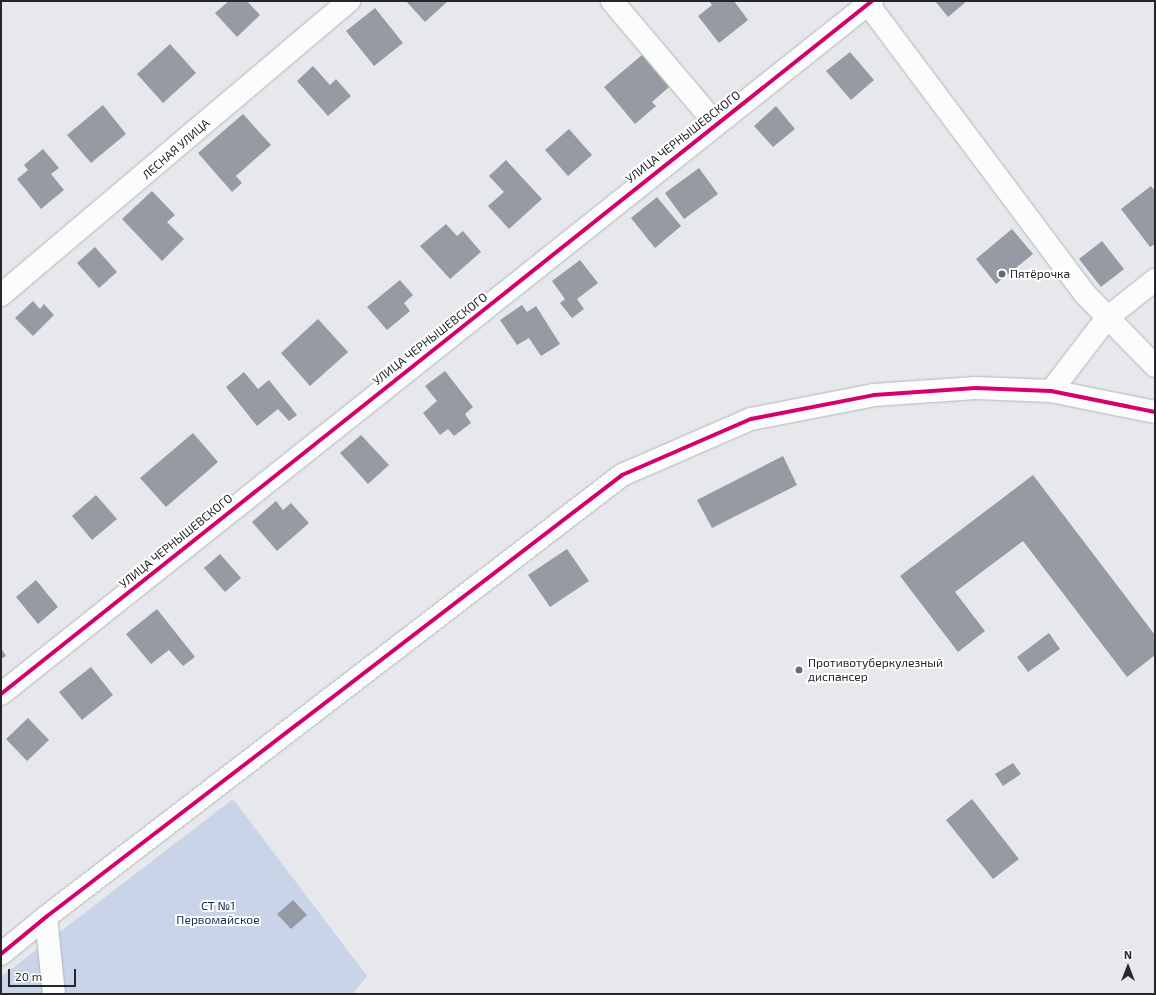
<!DOCTYPE html>
<html>
<head>
<meta charset="utf-8">
<style>
  body { margin:0 }
  #map { position:relative; width:1156px; height:995px; overflow:hidden; background:#e6e8ec; font-family:"Exo 2",sans-serif }
  div>[style] { position:absolute }
  [style*='--x'] { left:calc(var(--x)*1px); top:calc(var(--y)*1px); width:calc(var(--w)*1px); rotate:calc(var(--a)*1deg) }
  .green>* { inset:0; background:#c9d4e9 }
  .building>* { inset:0; background:#969aa2 }
  .roads { filter:drop-shadow(0 0 1px #b6b7ba) drop-shadow(0 0 1px #b6b7ba) }
  .street>* { height:22px; margin:-11px; padding:0 11px; transform-origin:11px; border-radius:11px; background:#fbfcfc }
  .secondary>* { height:22px; margin:-11px; padding:0 11px; transform-origin:11px; border-radius:11px; background:#fbfcfc }
  .cycleway>* { height:4px; margin:-2px; padding:0 2px; transform-origin:2px; border-radius:2px; background:#d6006c }
  .dots>* { width:11px; height:11px; translate:-50% -50%; box-sizing:border-box; border:2px solid #fff; border-radius:50% }
  span { translate:-50% -50%; white-space:nowrap; text-align:center; line-height:1.15; -webkit-text-stroke:4px #fff; paint-order:stroke }
  .street-label { font-size:12px; color:#252629 }
  .poi-label { font-size:12px; color:#252629 }
  .left { translate:0 -50%; text-align:left }
  .park-label { font-size:12px; color:#152a57 }
  .frame { position:absolute; inset:0; border:2px solid #252629; pointer-events:none }
  .north { position:absolute; left:1108px; top:947px; width:40px; height:40px; -webkit-text-stroke:3px #fff; paint-order:stroke; rotate:0deg; font-size:11px; font-weight:700; line-height:16px; text-align:center; color:#252629 }
  .north::after { content:''; display:block; margin:auto; width:14px; height:18px; background:#252629; clip-path:polygon(50% 0,100% 100%,50% 72%,0 100%) }
  .scale { position:absolute; left:8px; top:969px; width:68px; height:18px; box-sizing:border-box; border:2px solid #252629; border-top:0; padding-left:5px; font-size:12px; line-height:14px; white-space:nowrap; color:#252629; -webkit-text-stroke:3px #fff; paint-order:stroke }
</style>
</head>
<body>
<div id="map">
  <div class="green">
    <i style="clip-path:polygon(233px 799px,367px 976px,353px 994px,1px 994px,1px 977px)"></i>
  </div>
  <div class="building">
    <i style="clip-path:polygon(229px 1px,247px 1px,260px 15px,237px 37px,215px 13px)"></i>
    <i style="clip-path:polygon(406px 1px,448px 1px,425px 22px)"></i>
    <i style="clip-path:polygon(709px 1px,734px 1px,748px 20px,719px 43px,698px 16px,712px 5px)"></i>
    <i style="clip-path:polygon(935px 1px,967px 1px,948px 17px)"></i>
    <i style="clip-path:polygon(375px 8px,403px 43px,374px 66px,346px 31px)"></i>
    <i style="clip-path:polygon(170px 44px,196px 73px,163px 103px,137px 74px)"></i>
    <i style="clip-path:polygon(850px 52px,874px 80px,851px 100px,826px 71px)"></i>
    <i style="clip-path:polygon(642px 55px,669px 87px,652px 102px,656px 106px,635px 124px,604px 87px)"></i>
    <i style="clip-path:polygon(313px 66px,330px 85px,336px 79px,351px 96px,328px 116px,297px 81px)"></i>
    <i style="clip-path:polygon(103px 105px,126px 134px,91px 163px,67px 135px)"></i>
    <i style="clip-path:polygon(776px 106px,795px 129px,773px 147px,754px 126px)"></i>
    <i style="clip-path:polygon(243px 114px,271px 145px,236px 176px,242px 183px,232px 192px,198px 153px)"></i>
    <i style="clip-path:polygon(569px 129px,592px 155px,568px 176px,545px 150px)"></i>
    <i style="clip-path:polygon(43px 149px,59px 168px,51px 174px,64px 190px,41px 209px,17px 179px,28px 170px,24px 165px)"></i>
    <i style="clip-path:polygon(506px 160px,542px 199px,509px 229px,488px 206px,504px 192px,489px 176px)"></i>
    <i style="clip-path:polygon(699px 168px,718px 194px,684px 219px,665px 193px)"></i>
    <i style="clip-path:polygon(1151px 186px,1155px 191px,1155px 244px,1150px 247px,1121px 209px)"></i>
    <i style="clip-path:polygon(152px 191px,175px 215px,167px 222px,184px 239px,162px 261px,122px 219px)"></i>
    <i style="clip-path:polygon(657px 197px,681px 226px,655px 248px,631px 218px)"></i>
    <i style="clip-path:polygon(446px 224px,457px 236px,463px 231px,481px 252px,450px 279px,420px 246px)"></i>
    <i style="clip-path:polygon(1012px 229px,1033px 254px,996px 284px,976px 259px)"></i>
    <i style="clip-path:polygon(1102px 241px,1124px 269px,1101px 287px,1079px 259px)"></i>
    <i style="clip-path:polygon(95px 247px,117px 272px,99px 288px,77px 263px)"></i>
    <i style="clip-path:polygon(580px 260px,598px 283px,577px 299px,584px 309px,572px 318px,560px 303px,565px 299px,552px 281px)"></i>
    <i style="clip-path:polygon(400px 280px,413px 295px,404px 303px,410px 311px,387px 330px,367px 307px)"></i>
    <i style="clip-path:polygon(33px 301px,40px 309px,44px 304px,54px 315px,33px 336px,15px 318px)"></i>
    <i style="clip-path:polygon(522px 305px,527px 312px,536px 306px,560px 344px,541px 356px,529px 338px,517px 345px,500px 320px)"></i>
    <i style="clip-path:polygon(318px 319px,348px 352px,310px 386px,281px 353px)"></i>
    <i style="clip-path:polygon(445px 371px,473px 407px,465px 414px,471px 423px,454px 436px,448px 429px,440px 435px,423px 413px,437px 401px,425px 386px)"></i>
    <i style="clip-path:polygon(244px 372px,258px 389px,269px 380px,297px 415px,289px 421px,278px 409px,257px 426px,226px 387px)"></i>
    <i style="clip-path:polygon(193px 433px,218px 462px,166px 507px,140px 478px)"></i>
    <i style="clip-path:polygon(361px 435px,389px 465px,368px 484px,340px 453px)"></i>
    <i style="clip-path:polygon(783px 456px,797px 485px,712px 528px,697px 500px)"></i>
    <i style="clip-path:polygon(1033px 475px,1155px 635px,1155px 655px,1127px 677px,1023px 541px,955px 592px,985px 631px,958px 652px,900px 576px)"></i>
    <i style="clip-path:polygon(96px 495px,117px 519px,92px 540px,72px 516px)"></i>
    <i style="clip-path:polygon(276px 501px,283px 510px,291px 503px,309px 523px,277px 551px,252px 522px)"></i>
    <i style="clip-path:polygon(567px 549px,589px 581px,550px 607px,528px 575px)"></i>
    <i style="clip-path:polygon(220px 554px,241px 578px,225px 592px,204px 568px)"></i>
    <i style="clip-path:polygon(36px 580px,58px 607px,38px 624px,16px 597px)"></i>
    <i style="clip-path:polygon(157px 609px,195px 657px,183px 666px,169px 650px,151px 664px,126px 634px)"></i>
    <i style="clip-path:polygon(1049px 633px,1060px 649px,1028px 672px,1017px 657px)"></i>
    <i style="clip-path:polygon(1px 648px,6px 656px,1px 659px)"></i>
    <i style="clip-path:polygon(91px 667px,113px 695px,82px 720px,59px 692px)"></i>
    <i style="clip-path:polygon(28px 718px,49px 740px,27px 761px,6px 739px)"></i>
    <i style="clip-path:polygon(1013px 763px,1021px 774px,1003px 786px,995px 774px)"></i>
    <i style="clip-path:polygon(972px 799px,1019px 859px,993px 879px,946px 820px)"></i>
    <i style="clip-path:polygon(293px 900px,307px 915px,291px 929px,277px 914px)"></i>
  </div>
  <div class="roads">
    <div class="street">
      <i style="--x:612;--y:1;--w:161;--a:49.8"></i>
      <i style="--x:868;--y:4;--w:361;--a:53.2"></i>
      <i style="--x:1084;--y:293;--w:102;--a:45.8"></i>
      <i style="--x:1;--y:295;--w:456;--a:-40.2"></i>
      <i style="--x:1051;--y:391;--w:92;--a:-52.5"></i>
      <i style="--x:1107;--y:318;--w:61;--a:-38.4"></i>
      <i style="--x:1;--y:694;--w:1113;--a:-38.51"></i>
      <i style="--x:46;--y:917;--w:77;--a:84.1"></i>
    </div>
    <div class="secondary">
      <i style="--x:1;--y:954;--w:58;--a:-39.4"></i>
      <i style="--x:46;--y:917;--w:726;--a:-37.5"></i>
      <i style="--x:622;--y:475;--w:141;--a:-23.5"></i>
      <i style="--x:751;--y:419;--w:125;--a:-11"></i>
      <i style="--x:874;--y:395;--w:102;--a:-3.9"></i>
      <i style="--x:976;--y:388;--w:75;--a:2.3"></i>
      <i style="--x:1051;--y:391;--w:106;--a:11.4"></i>
    </div>
  </div>
  <div class="cycleway">
    <i style="--x:1;--y:694;--w:1113;--a:-38.51"></i>
    <i style="--x:1;--y:954;--w:58;--a:-39.4"></i>
    <i style="--x:46;--y:917;--w:726;--a:-37.5"></i>
    <i style="--x:622;--y:475;--w:141;--a:-23.5"></i>
    <i style="--x:751;--y:419;--w:125;--a:-11"></i>
    <i style="--x:874;--y:395;--w:102;--a:-3.9"></i>
    <i style="--x:976;--y:388;--w:75;--a:2.3"></i>
    <i style="--x:1051;--y:391;--w:106;--a:11.4"></i>
  </div>
  <div class="dots">
    <i style="left:1002px;top:274px;background:#696a6d"></i>
    <i style="left:799px;top:670px;background:#696a6d"></i>
  </div>
  <div class="street-label">
    <span style="left:683px;top:137px;rotate:-38deg">УЛИЦА ЧЕРНЫШЕВСКОГО</span>
    <span style="left:176px;top:149px;rotate:-41deg">ЛЕСНАЯ УЛИЦА</span>
    <span style="left:430px;top:339px;rotate:-38deg">УЛИЦА ЧЕРНЫШЕВСКОГО</span>
    <span style="left:176px;top:541px;rotate:-39deg">УЛИЦА ЧЕРНЫШЕВСКОГО</span>
  </div>
  <div class="poi-label">
    <span class="left" style="left:1010px;top:274px">Пятёрочка</span>
    <span class="left" style="left:808px;top:670px">Противотуберкулезный<br>диспансер</span>
  </div>
  <div class="park-label">
    <span style="left:218px;top:913px">СТ №1<br>Первомайское</span>
  </div>
  <div class="frame"></div>
  <div class="north">N</div>
  <div class="scale">20 m</div>
</div>
</body>
</html>
